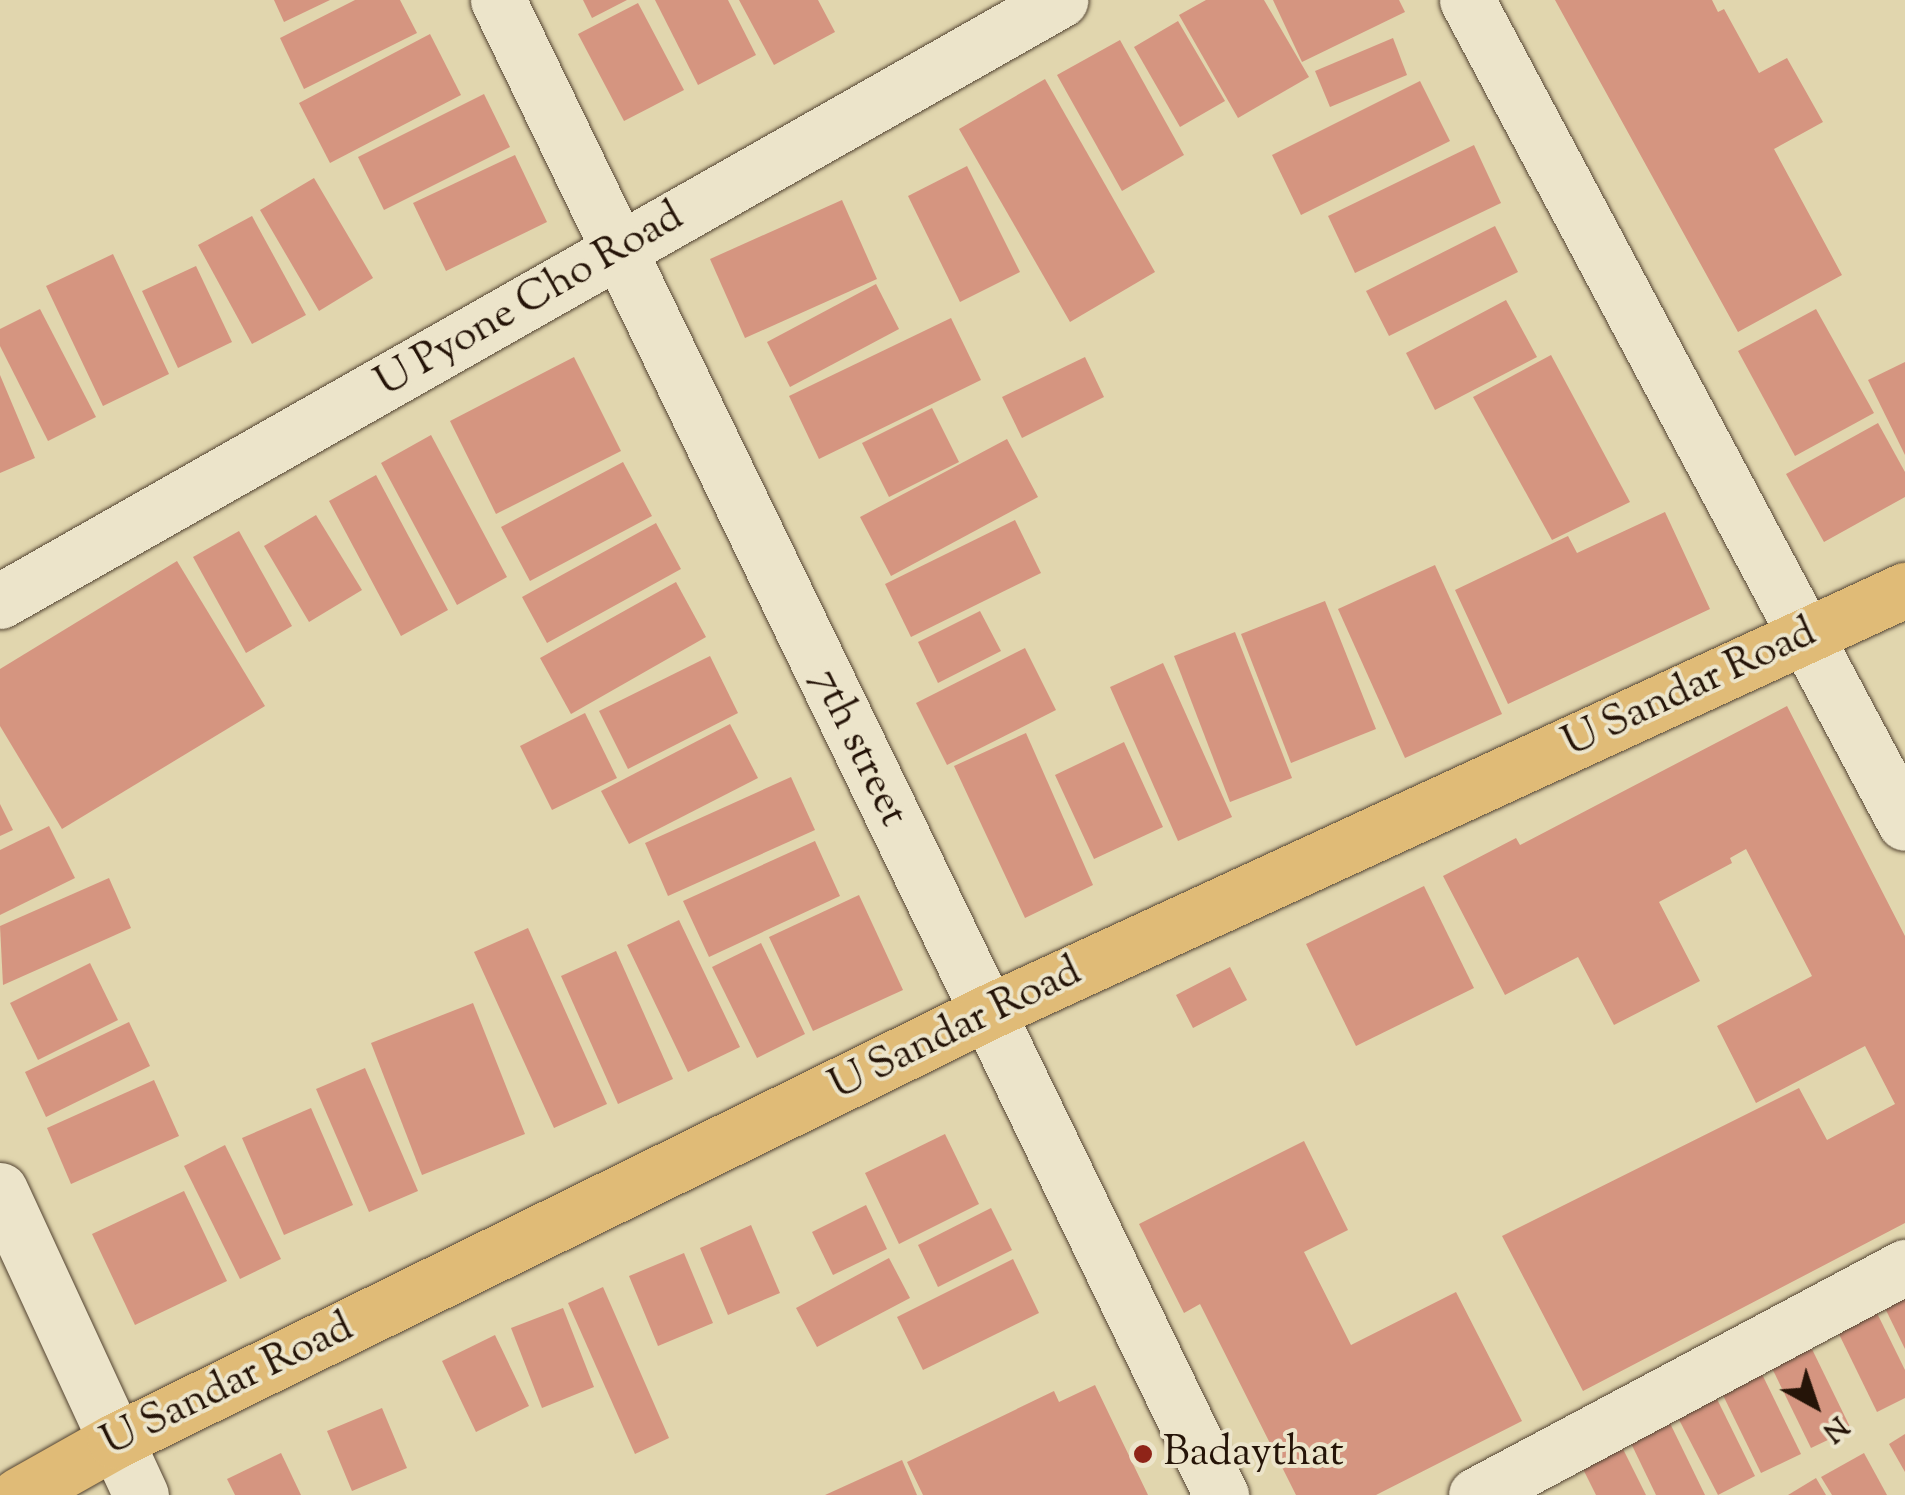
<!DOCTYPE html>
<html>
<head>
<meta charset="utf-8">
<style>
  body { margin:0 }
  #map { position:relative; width:1905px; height:1495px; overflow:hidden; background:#e1d6ae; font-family:"Sorts Mill Goudy",serif }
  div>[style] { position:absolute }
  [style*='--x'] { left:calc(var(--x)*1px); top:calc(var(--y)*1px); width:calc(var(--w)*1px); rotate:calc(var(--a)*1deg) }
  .building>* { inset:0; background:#d59580 }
  .roads { filter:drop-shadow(0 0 2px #544432) drop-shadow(0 0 2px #544432) }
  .minor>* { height:55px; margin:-27.5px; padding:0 27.5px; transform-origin:27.5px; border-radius:27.5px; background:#ece4ca }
  .major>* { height:55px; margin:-27.5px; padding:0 27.5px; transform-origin:27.5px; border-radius:27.5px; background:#e0bb77 }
  .dots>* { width:28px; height:28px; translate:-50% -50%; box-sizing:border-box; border:5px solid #ece4ca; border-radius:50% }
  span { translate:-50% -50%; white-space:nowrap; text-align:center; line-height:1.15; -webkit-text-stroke:8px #ece4ca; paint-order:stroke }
  .street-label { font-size:42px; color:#251408 }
  .poi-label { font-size:42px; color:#251408 }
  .left { translate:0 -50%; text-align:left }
  .north { position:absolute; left:1765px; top:1355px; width:100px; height:100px; -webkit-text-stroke:8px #ece4ca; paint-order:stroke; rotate:140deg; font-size:28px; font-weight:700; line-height:40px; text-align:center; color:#251408 }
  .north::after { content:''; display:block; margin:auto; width:35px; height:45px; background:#251408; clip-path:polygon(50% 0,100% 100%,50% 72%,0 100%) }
</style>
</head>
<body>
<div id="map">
  <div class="building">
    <i style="clip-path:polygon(274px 0,330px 0,284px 22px)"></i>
    <i style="clip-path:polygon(355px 0,400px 0,417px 33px,304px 89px,280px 38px)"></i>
    <i style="clip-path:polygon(583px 0,627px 0,592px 18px)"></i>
    <i style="clip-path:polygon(655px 0,728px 0,756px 55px,698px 85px)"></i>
    <i style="clip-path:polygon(739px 0,818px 0,835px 32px,774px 65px)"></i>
    <i style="clip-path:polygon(1206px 0,1264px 0,1309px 77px,1238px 118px,1179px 15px)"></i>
    <i style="clip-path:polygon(1273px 0,1399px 0,1405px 12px,1302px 62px)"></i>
    <i style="clip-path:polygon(1555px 0,1712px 0,1718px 12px,1724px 9px,1759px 73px,1787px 58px,1823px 122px,1774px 149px,1842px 275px,1738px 332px)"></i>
    <i style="clip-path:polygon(638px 3px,684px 90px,624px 121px,578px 34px)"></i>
    <i style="clip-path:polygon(1178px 21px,1225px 101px,1180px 127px,1134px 47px)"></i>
    <i style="clip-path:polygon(430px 34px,461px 95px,330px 163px,299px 103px)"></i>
    <i style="clip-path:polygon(1393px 38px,1407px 75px,1330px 107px,1315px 71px)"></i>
    <i style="clip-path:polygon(1120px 40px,1184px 155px,1122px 191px,1057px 75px)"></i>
    <i style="clip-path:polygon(1045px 79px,1155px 272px,1070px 322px,959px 129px)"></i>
    <i style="clip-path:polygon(1420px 81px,1450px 141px,1301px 215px,1272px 155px)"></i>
    <i style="clip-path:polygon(484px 94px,510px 147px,384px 210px,358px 157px)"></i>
    <i style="clip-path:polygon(1474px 145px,1501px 203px,1355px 273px,1328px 216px)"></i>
    <i style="clip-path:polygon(515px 155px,547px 222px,446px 271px,413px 203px)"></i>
    <i style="clip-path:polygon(967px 166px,1020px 272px,960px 302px,908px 196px)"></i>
    <i style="clip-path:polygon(314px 178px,373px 278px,319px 311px,260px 210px)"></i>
    <i style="clip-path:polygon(842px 200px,877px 279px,745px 338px,710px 259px)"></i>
    <i style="clip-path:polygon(252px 216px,306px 315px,252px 344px,198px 245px)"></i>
    <i style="clip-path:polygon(1495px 226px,1518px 272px,1389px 336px,1366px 291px)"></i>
    <i style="clip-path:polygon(113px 254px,169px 374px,103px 406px,46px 286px)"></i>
    <i style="clip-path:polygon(196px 266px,232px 342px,178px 368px,142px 291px)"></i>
    <i style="clip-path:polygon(876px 284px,899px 329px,790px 387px,767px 342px)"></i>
    <i style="clip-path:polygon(1506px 300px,1537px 357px,1435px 410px,1406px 353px)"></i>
    <i style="clip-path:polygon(40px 309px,96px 417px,48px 441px,0 346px,0 329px)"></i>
    <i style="clip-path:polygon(1816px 309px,1874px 413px,1795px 456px,1738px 351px)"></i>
    <i style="clip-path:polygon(951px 318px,981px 380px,819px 459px,789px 396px)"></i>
    <i style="clip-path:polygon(1551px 355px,1630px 502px,1552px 540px,1473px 397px)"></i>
    <i style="clip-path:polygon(574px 357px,621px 451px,496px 514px,450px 421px)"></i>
    <i style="clip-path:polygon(1085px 357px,1104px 397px,1022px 438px,1002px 397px)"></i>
    <i style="clip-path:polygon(1905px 362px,1905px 455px,1868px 380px)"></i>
    <i style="clip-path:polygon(0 375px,35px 458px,0 473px)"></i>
    <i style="clip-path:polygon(932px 408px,959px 462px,889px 497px,862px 443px)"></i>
    <i style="clip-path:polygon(1878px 423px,1905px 472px,1905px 497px,1824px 542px,1786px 474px)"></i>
    <i style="clip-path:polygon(431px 435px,507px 577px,457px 605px,381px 463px)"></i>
    <i style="clip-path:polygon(1007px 439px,1038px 497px,891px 576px,860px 517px)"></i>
    <i style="clip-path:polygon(623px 462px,652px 516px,530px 581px,501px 527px)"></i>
    <i style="clip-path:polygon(376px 475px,448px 610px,401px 636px,329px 501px)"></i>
    <i style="clip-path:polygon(1665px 512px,1710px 609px,1508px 704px,1455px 590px,1568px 536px,1577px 553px)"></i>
    <i style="clip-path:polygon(316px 515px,362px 590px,309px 622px,264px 546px)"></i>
    <i style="clip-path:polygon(1015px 520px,1041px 573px,911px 637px,885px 584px)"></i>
    <i style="clip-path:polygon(656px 523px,681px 569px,547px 643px,522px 597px)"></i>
    <i style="clip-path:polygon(239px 531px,292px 626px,246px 653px,193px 557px)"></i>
    <i style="clip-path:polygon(177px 561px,265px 706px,62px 829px,0 726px,0 669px)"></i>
    <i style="clip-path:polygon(1435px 565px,1502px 714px,1405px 758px,1338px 609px)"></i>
    <i style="clip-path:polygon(676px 582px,706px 637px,571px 714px,540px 658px)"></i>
    <i style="clip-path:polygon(1325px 601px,1376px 729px,1291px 763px,1241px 634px)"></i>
    <i style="clip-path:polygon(980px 611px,1001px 651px,938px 683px,918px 642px)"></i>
    <i style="clip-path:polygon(1235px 632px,1292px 778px,1230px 802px,1174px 656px)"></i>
    <i style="clip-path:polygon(1025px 648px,1056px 710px,947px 765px,916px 703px)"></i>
    <i style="clip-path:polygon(710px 656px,738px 713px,628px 769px,599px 711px)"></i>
    <i style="clip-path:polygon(1163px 663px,1232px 817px,1178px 841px,1110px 687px)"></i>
    <i style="clip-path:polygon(1787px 706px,1905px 936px,1905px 1223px,1583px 1391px,1502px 1236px,1799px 1088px,1827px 1140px,1895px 1104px,1865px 1046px,1756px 1103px,1717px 1026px,1812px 976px,1746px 849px,1730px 858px,1732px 863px,1659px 902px,1700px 981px,1614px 1025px,1578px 957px,1505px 995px,1443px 876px,1516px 838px,1520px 845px)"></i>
    <i style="clip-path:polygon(585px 713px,617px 778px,552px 810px,520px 746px)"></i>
    <i style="clip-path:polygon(730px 724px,758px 778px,629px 844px,601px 791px)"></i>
    <i style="clip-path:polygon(1026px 733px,1093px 885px,1025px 918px,954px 766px)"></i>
    <i style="clip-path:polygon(1124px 742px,1163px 827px,1094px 859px,1055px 775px)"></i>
    <i style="clip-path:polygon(791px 777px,815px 830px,668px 896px,645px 843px)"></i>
    <i style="clip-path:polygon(0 804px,13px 830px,0 836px)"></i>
    <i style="clip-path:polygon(49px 826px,75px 878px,0 915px,0 850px)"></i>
    <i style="clip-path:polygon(815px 841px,840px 896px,709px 957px,683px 901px)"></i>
    <i style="clip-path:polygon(109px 878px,131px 928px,3px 985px,0 926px)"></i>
    <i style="clip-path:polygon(1424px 886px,1474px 988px,1356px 1046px,1306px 944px)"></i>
    <i style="clip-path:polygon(859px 895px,903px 990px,813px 1031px,769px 937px)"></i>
    <i style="clip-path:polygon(679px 920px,740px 1047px,688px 1072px,627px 945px)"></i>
    <i style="clip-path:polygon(528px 928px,607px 1104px,554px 1128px,474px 952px)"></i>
    <i style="clip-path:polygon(761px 943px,805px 1034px,757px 1058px,712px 967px)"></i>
    <i style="clip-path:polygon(616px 951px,673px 1079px,618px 1104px,561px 976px)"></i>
    <i style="clip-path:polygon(90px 963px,118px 1020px,38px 1060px,10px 1003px)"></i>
    <i style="clip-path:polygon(1230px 967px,1247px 1000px,1193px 1028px,1176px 995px)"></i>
    <i style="clip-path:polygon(473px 1003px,525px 1134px,422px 1175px,371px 1043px)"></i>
    <i style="clip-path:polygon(129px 1022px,150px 1066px,46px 1117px,25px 1072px)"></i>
    <i style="clip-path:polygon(365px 1068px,418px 1191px,369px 1212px,316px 1089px)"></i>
    <i style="clip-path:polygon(154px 1080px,179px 1136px,71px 1184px,47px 1128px)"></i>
    <i style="clip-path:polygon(311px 1108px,353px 1205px,284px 1235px,242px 1138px)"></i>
    <i style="clip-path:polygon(945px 1134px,979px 1204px,899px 1244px,865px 1173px)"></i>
    <i style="clip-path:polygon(1304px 1141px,1348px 1230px,1304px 1252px,1351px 1345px,1456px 1292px,1522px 1421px,1376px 1495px,1296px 1495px,1200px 1304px,1184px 1313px,1139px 1224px)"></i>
    <i style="clip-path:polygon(225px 1145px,281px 1259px,240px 1279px,184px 1166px)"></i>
    <i style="clip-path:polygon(184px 1191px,227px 1281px,135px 1325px,92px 1234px)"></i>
    <i style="clip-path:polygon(866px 1205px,887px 1249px,833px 1275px,812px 1232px)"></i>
    <i style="clip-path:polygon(991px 1208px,1012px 1250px,938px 1287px,918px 1245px)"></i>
    <i style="clip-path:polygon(751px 1225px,780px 1293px,728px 1315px,700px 1248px)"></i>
    <i style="clip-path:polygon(684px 1253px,713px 1323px,658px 1346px,629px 1276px)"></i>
    <i style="clip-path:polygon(889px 1258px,910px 1298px,817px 1347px,796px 1308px)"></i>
    <i style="clip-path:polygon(1013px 1259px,1039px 1313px,923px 1370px,897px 1317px)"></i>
    <i style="clip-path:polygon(603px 1287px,669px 1438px,635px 1454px,568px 1303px)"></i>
    <i style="clip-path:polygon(1905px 1289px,1905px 1349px,1881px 1300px)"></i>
    <i style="clip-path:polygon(1874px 1307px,1905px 1370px,1905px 1398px,1877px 1412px,1835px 1326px)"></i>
    <i style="clip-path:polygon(563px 1308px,594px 1387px,542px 1408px,511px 1328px)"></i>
    <i style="clip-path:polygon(495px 1335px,529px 1406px,476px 1432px,442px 1361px)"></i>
    <i style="clip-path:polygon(1809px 1343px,1851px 1429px,1811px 1448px,1769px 1362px)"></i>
    <i style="clip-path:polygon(1759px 1368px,1801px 1454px,1761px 1473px,1719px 1387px)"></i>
    <i style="clip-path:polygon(1095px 1385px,1148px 1495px,923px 1495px,907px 1462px,1054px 1391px,1059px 1402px)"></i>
    <i style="clip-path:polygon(1713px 1391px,1755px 1476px,1718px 1495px,1674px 1410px)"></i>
    <i style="clip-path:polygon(382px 1408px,407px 1468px,352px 1491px,327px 1431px)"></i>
    <i style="clip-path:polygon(1666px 1415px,1705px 1495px,1656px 1495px,1627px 1435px)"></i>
    <i style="clip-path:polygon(1905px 1434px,1905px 1472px,1889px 1444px)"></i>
    <i style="clip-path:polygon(1620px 1443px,1646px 1495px,1596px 1495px,1580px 1463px)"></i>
    <i style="clip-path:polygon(281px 1453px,301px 1495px,235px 1495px,227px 1479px)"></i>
    <i style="clip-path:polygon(1864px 1453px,1887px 1495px,1832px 1495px,1821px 1477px)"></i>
    <i style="clip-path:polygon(902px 1460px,917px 1495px,825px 1495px)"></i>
    <i style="clip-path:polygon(1816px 1478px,1826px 1495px,1788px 1495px)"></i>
  </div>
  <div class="roads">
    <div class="minor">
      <i style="--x:498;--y:0;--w:1661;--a:64.19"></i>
      <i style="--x:1467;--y:0;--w:932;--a:61.98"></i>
      <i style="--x:0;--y:601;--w:1219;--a:-29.55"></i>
      <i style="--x:0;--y:1190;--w:336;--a:65.2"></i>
      <i style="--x:1476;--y:1495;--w:486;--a:-28"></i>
    </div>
    <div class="major">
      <i style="--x:19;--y:1495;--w:110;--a:-29.4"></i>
      <i style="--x:115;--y:1441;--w:970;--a:-26.17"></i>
      <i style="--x:986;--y:1013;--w:1012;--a:-24.72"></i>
    </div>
  </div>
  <div class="dots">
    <i style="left:1143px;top:1454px;background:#8f2418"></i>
  </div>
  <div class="street-label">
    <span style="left:530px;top:301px;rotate:-30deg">U Pyone Cho Road</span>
    <span style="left:1690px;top:689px;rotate:-25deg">U Sandar Road</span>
    <span style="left:858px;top:748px;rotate:64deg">7th street</span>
    <span style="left:956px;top:1030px;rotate:-26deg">U Sandar Road</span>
    <span style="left:228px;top:1386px;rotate:-26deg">U Sandar Road</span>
  </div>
  <div class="poi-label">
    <span class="left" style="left:1163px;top:1454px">Badaythat</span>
  </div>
  <div class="north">N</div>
</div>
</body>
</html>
